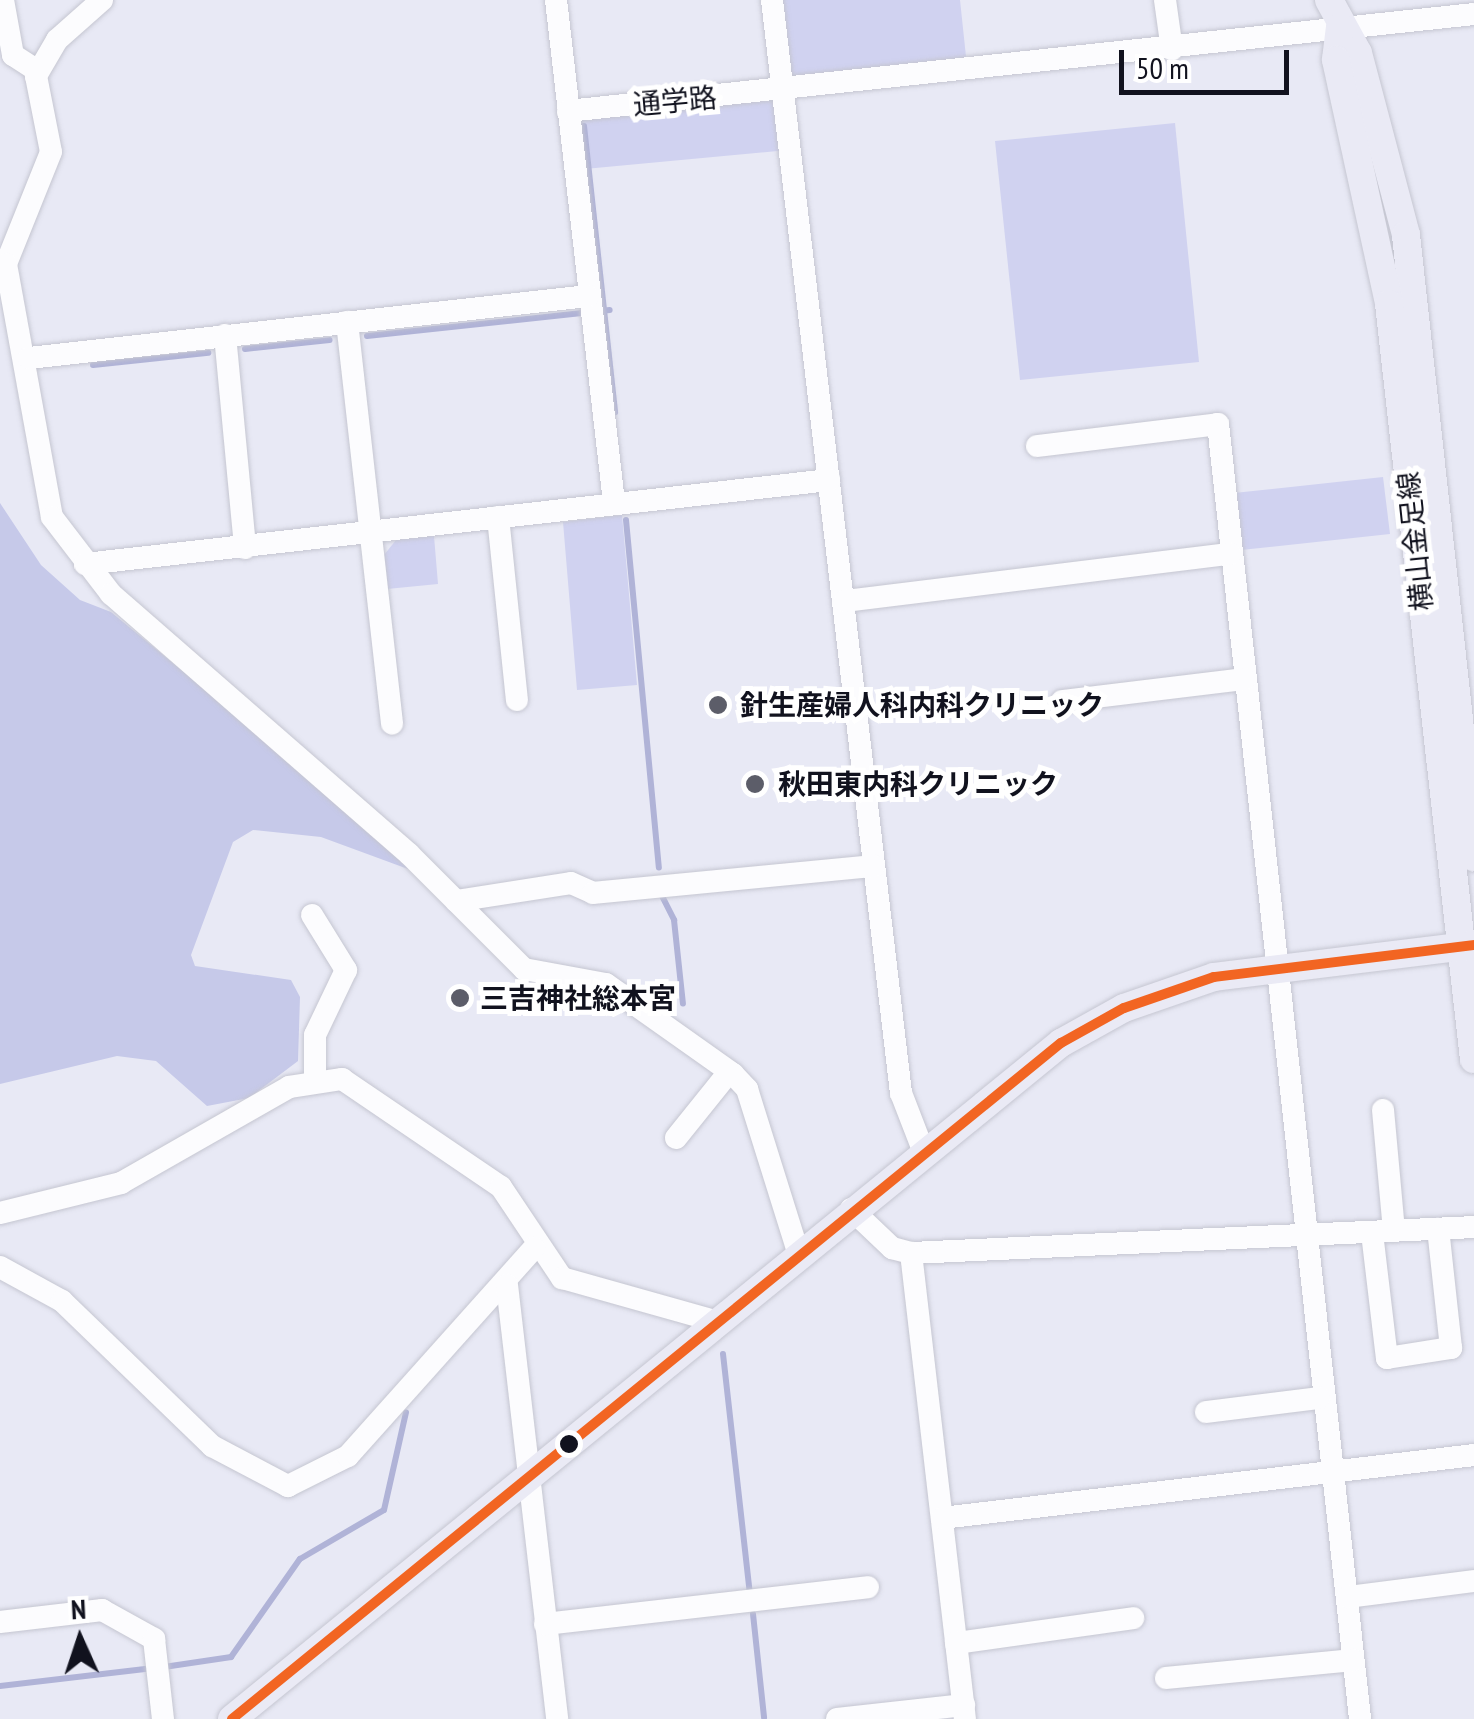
<!DOCTYPE html>
<html>
<head>
<meta charset="utf-8">
<style>
  body { margin:0 }
  #map { position:relative; width:1474px; height:1719px; overflow:hidden; background:#e8e9f5; font-family:"PT Sans Narrow","Noto Sans JP",sans-serif }
  div>[style] { position:absolute }
  [style*='--x'] { left:calc(var(--x)*1px); top:calc(var(--y)*1px); width:calc(var(--w)*1px); rotate:calc(var(--a)*1deg) }
  .green>* { inset:0; background:#d0d2f0 }
  .forest>* { inset:0; background:#c6c9e9 }
  .stream>* { height:6px; margin:-3px; padding:0 3px; transform-origin:3px; border-radius:3px; background:#b0b3d7 }
  .roads { filter:drop-shadow(0 0 2px #c5c6d1) drop-shadow(0 0 2px #c5c6d1) }
  .minor>* { height:22px; margin:-11px; padding:0 11px; transform-origin:11px; border-radius:11px; background:#fcfcfe }
  .major>* { height:28px; margin:-14px; padding:0 14px; transform-origin:14px; border-radius:14px; background:#eaeaf5 }
  .bus-1>* { height:10px; margin:-5px; padding:0 5px; transform-origin:5px; border-radius:5px; background:#f26522 }
  .dots>* { width:28px; height:28px; translate:-50% -50%; box-sizing:border-box; border:5px solid #fff; border-radius:50% }
  span { translate:-50% -50%; white-space:nowrap; text-align:center; line-height:1.15; -webkit-text-stroke:10px #fff; paint-order:stroke }
  .street-label { font-size:28px; color:#11121e }
  .poi-label { font-size:28px; color:#11121e; font-weight:700 }
  .left { translate:0 -50%; text-align:left }
  .north { position:absolute; left:30px; top:1589px; width:100px; height:100px; -webkit-text-stroke:8px #fff; paint-order:stroke; rotate:357deg; font-size:28px; font-weight:700; line-height:40px; text-align:center; color:#11121e }
  .north::after { content:''; display:block; margin:auto; width:35px; height:45px; background:#11121e; clip-path:polygon(50% 0,100% 100%,50% 72%,0 100%) }
  .scale { position:absolute; left:1119px; top:50px; width:170px; height:45px; box-sizing:border-box; border:5px solid #11121e; border-top:0; padding-left:12px; font-size:30px; line-height:35px; white-space:nowrap; color:#11121e; -webkit-text-stroke:8px #fff; paint-order:stroke }
</style>
</head>
<body>
<div id="map">
  <div class="green">
    <i style="clip-path:polygon(772px 0,960px 0,967px 66px,782px 92px,788px 150px,574px 170px,567px 105px,781px 92px)"></i>
    <i style="clip-path:polygon(1175px 123px,1199px 362px,1020px 380px,995px 141px)"></i>
    <i style="clip-path:polygon(1383px 477px,1390px 534px,1241px 550px,1234px 493px)"></i>
    <i style="clip-path:polygon(622px 515px,637px 685px,577px 690px,563px 522px)"></i>
    <i style="clip-path:polygon(434px 536px,438px 584px,387px 589px,384px 555px,396px 540px)"></i>
  </div>
  <div class="forest">
    <i style="clip-path:polygon(0 503px,41px 565px,80px 600px,111px 612px,407px 856px,408px 869px,321px 837px,253px 830px,233px 842px,191px 955px,195px 966px,291px 980px,300px 997px,298px 1061px,249px 1098px,207px 1106px,156px 1061px,117px 1056px,0 1084px)"></i>
  </div>
  <div class="stream">
    <i style="--x:584;--y:126;--w:288;--a:83.8"></i>
    <i style="--x:367;--y:336;--w:244;--a:-6.1"></i>
    <i style="--x:245;--y:349;--w:85;--a:-6"></i>
    <i style="--x:93;--y:365;--w:116;--a:-6"></i>
    <i style="--x:626;--y:520;--w:349;--a:84.6"></i>
    <i style="--x:662;--y:896;--w:27;--a:63"></i>
    <i style="--x:674;--y:920;--w:84;--a:83.9"></i>
    <i style="--x:723;--y:1354;--w:242;--a:83.6"></i>
    <i style="--x:753;--y:1614;--w:104;--a:83.9"></i>
    <i style="--x:164;--y:1667;--w:68;--a:-8.5"></i>
    <i style="--x:231;--y:1657;--w:120;--a:-54.9"></i>
    <i style="--x:300;--y:1559;--w:97;--a:-30.3"></i>
    <i style="--x:384;--y:1510;--w:100;--a:-77.3"></i>
    <i style="--x:0;--y:1686;--w:146;--a:-6.7"></i>
  </div>
  <div class="roads">
    <div class="minor">
      <i style="--x:3;--y:0;--w:56;--a:79.7"></i>
      <i style="--x:13;--y:55;--w:30;--a:33"></i>
      <i style="--x:102;--y:0;--w:60;--a:138.4"></i>
      <i style="--x:57;--y:40;--w:42;--a:120.3"></i>
      <i style="--x:36;--y:76;--w:77;--a:78.8"></i>
      <i style="--x:51;--y:152;--w:121;--a:111.9"></i>
      <i style="--x:6;--y:264;--w:257;--a:79.7"></i>
      <i style="--x:52;--y:517;--w:97;--a:52.5"></i>
      <i style="--x:111;--y:594;--w:395;--a:41.1"></i>
      <i style="--x:409;--y:854;--w:163;--a:45"></i>
      <i style="--x:524;--y:969;--w:83;--a:10.4"></i>
      <i style="--x:606;--y:984;--w:156;--a:35.3"></i>
      <i style="--x:733;--y:1074;--w:21;--a:47"></i>
      <i style="--x:747;--y:1089;--w:171;--a:72.6"></i>
      <i style="--x:556;--y:0;--w:505;--a:83.41"></i>
      <i style="--x:772;--y:0;--w:1101;--a:83.27"></i>
      <i style="--x:901;--y:1093;--w:61;--a:68.9"></i>
      <i style="--x:1165;--y:0;--w:50;--a:82"></i>
      <i style="--x:568;--y:111;--w:911;--a:-6.11"></i>
      <i style="--x:347;--y:322;--w:404;--a:83.6"></i>
      <i style="--x:225;--y:335;--w:214;--a:84.6"></i>
      <i style="--x:29;--y:358;--w:562;--a:-6.33"></i>
      <i style="--x:1037;--y:446;--w:182;--a:-6.9"></i>
      <i style="--x:1218;--y:424;--w:1303;--a:83.74"></i>
      <i style="--x:498;--y:517;--w:184;--a:84.1"></i>
      <i style="--x:85;--y:564;--w:749;--a:-6.44"></i>
      <i style="--x:845;--y:601;--w:388;--a:-7"></i>
      <i style="--x:1062;--y:701;--w:184;--a:-6.9"></i>
      <i style="--x:456;--y:901;--w:116;--a:-8.9"></i>
      <i style="--x:571;--y:883;--w:24;--a:24"></i>
      <i style="--x:593;--y:893;--w:282;--a:-5.5"></i>
      <i style="--x:312;--y:915;--w:65;--a:58.3"></i>
      <i style="--x:346;--y:970;--w:72;--a:115.5"></i>
      <i style="--x:315;--y:1035;--w:43;--a:90"></i>
      <i style="--x:1383;--y:1110;--w:121;--a:84.8"></i>
      <i style="--x:676;--y:1138;--w:85;--a:-51.2"></i>
      <i style="--x:851;--y:1209;--w:57;--a:43.6"></i>
      <i style="--x:892;--y:1248;--w:20;--a:15"></i>
      <i style="--x:911;--y:1253;--w:564;--a:-2.64"></i>
      <i style="--x:0;--y:1213;--w:125;--a:-13.9"></i>
      <i style="--x:121;--y:1183;--w:193;--a:-29.7"></i>
      <i style="--x:289;--y:1087;--w:54;--a:-8.6"></i>
      <i style="--x:342;--y:1079;--w:192;--a:34.2"></i>
      <i style="--x:501;--y:1187;--w:110;--a:56.2"></i>
      <i style="--x:562;--y:1278;--w:159;--a:15.7"></i>
      <i style="--x:1372;--y:1233;--w:126;--a:83.2"></i>
      <i style="--x:1387;--y:1358;--w:65;--a:-8.9"></i>
      <i style="--x:1451;--y:1348;--w:120;--a:-96.2"></i>
      <i style="--x:911;--y:1253;--w:469;--a:83.4"></i>
      <i style="--x:0;--y:1267;--w:71;--a:28.7"></i>
      <i style="--x:62;--y:1301;--w:209;--a:44"></i>
      <i style="--x:212;--y:1446;--w:86;--a:27.8"></i>
      <i style="--x:288;--y:1486;--w:67;--a:-26.6"></i>
      <i style="--x:348;--y:1456;--w:279;--a:-48.2"></i>
      <i style="--x:507;--y:1285;--w:437;--a:83.4"></i>
      <i style="--x:1206;--y:1412;--w:114;--a:-7.1"></i>
      <i style="--x:942;--y:1518;--w:536;--a:-6.75"></i>
      <i style="--x:1348;--y:1597;--w:127;--a:-7.2"></i>
      <i style="--x:0;--y:1622;--w:103;--a:-6.7"></i>
      <i style="--x:102;--y:1610;--w:60;--a:29.1"></i>
      <i style="--x:154;--y:1639;--w:81;--a:83.6"></i>
      <i style="--x:545;--y:1624;--w:325;--a:-6.5"></i>
      <i style="--x:956;--y:1643;--w:179;--a:-8"></i>
      <i style="--x:1166;--y:1678;--w:188;--a:-5.5"></i>
      <i style="--x:837;--y:1719;--w:128;--a:-6.3"></i>
    </div>
    <div class="major">
      <i style="--x:1329;--y:0;--w:60;--a:61.3"></i>
      <i style="--x:1358;--y:53;--w:188;--a:75.2"></i>
      <i style="--x:1406;--y:235;--w:626;--a:83.76"></i>
      <i style="--x:1340;--y:27;--w:33;--a:97"></i>
      <i style="--x:1336;--y:60;--w:250;--a:77.7"></i>
      <i style="--x:1389;--y:304;--w:760;--a:83.58"></i>
      <i style="--x:232;--y:1719;--w:1070;--a:-39.2"></i>
      <i style="--x:1061;--y:1043;--w:72;--a:-29.1"></i>
      <i style="--x:1124;--y:1008;--w:95;--a:-19"></i>
      <i style="--x:1214;--y:977;--w:262;--a:-7"></i>
    </div>
  </div>
  <div class="bus-1">
    <i style="--x:232;--y:1719;--w:1070;--a:-39.2"></i>
    <i style="--x:1061;--y:1043;--w:72;--a:-29.1"></i>
    <i style="--x:1124;--y:1008;--w:95;--a:-19"></i>
    <i style="--x:1214;--y:977;--w:262;--a:-7"></i>
  </div>
  <div class="dots">
    <i style="left:718px;top:705px;background:#5c5d69"></i>
    <i style="left:755px;top:784px;background:#5c5d69"></i>
    <i style="left:460px;top:998px;background:#5c5d69"></i>
    <i style="left:569px;top:1444px;background:#11121e"></i>
  </div>
  <div class="street-label">
    <span style="left:675px;top:101px;rotate:-5deg">通学路</span>
    <span style="left:1415px;top:541px;rotate:-96deg">横山金足線</span>
  </div>
  <div class="poi-label">
    <span class="left" style="left:740px;top:705px">針生産婦人科内科クリニック</span>
    <span class="left" style="left:778px;top:784px">秋田東内科クリニック</span>
    <span class="left" style="left:480px;top:998px">三吉神社総本宮</span>
  </div>
  <div class="north">N</div>
  <div class="scale">50 m</div>
</div>
</body>
</html>
